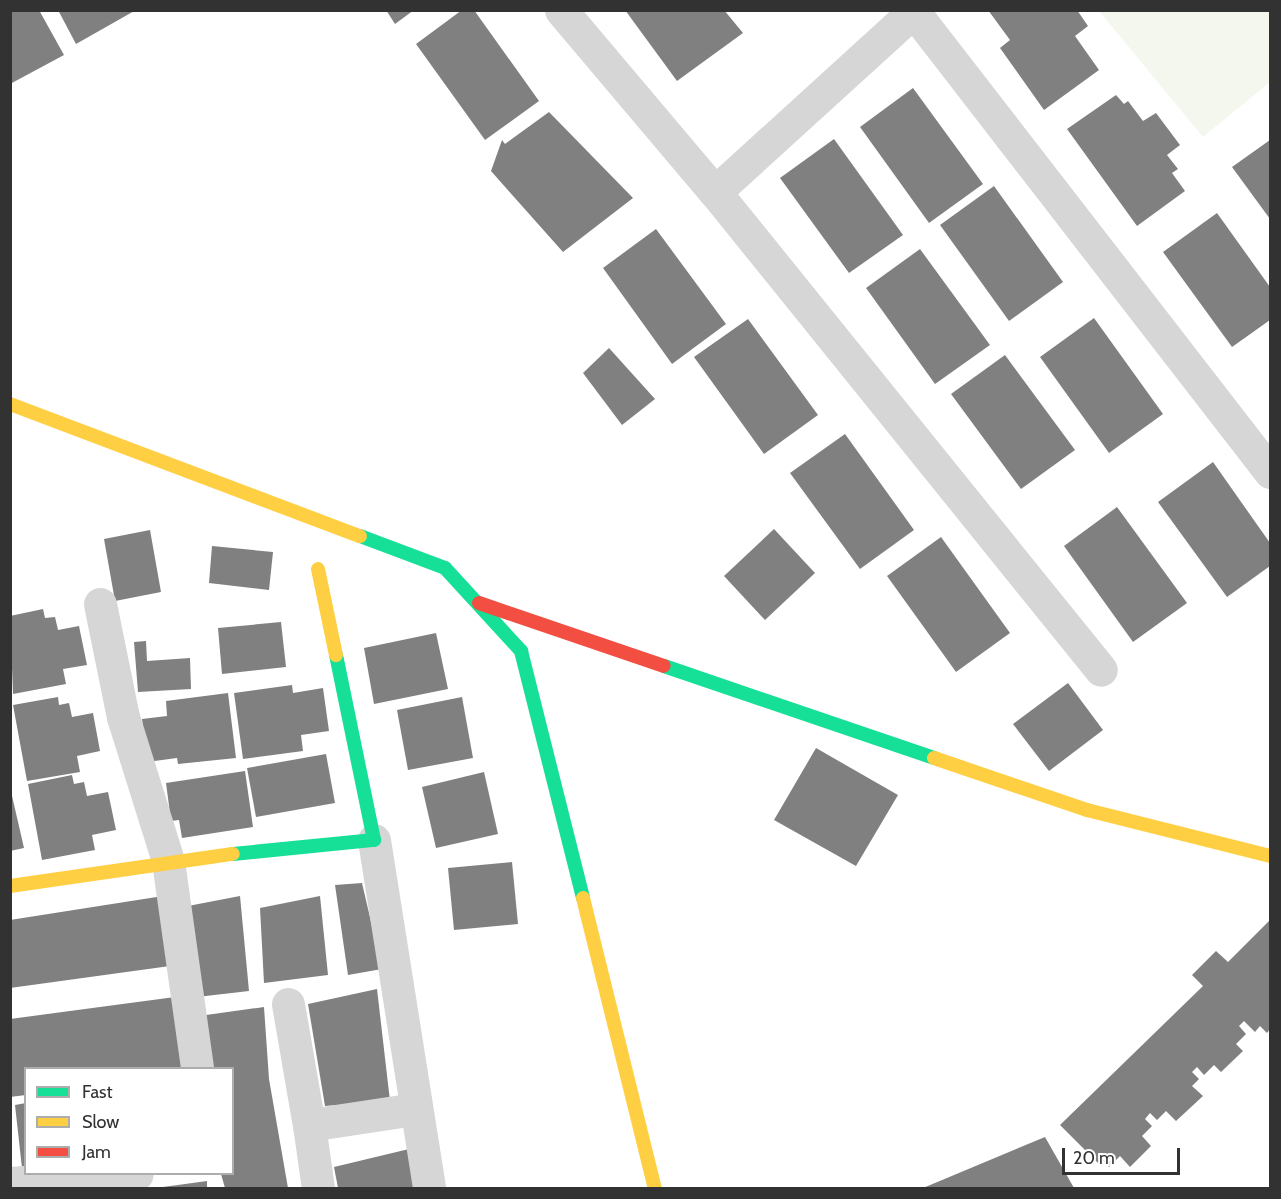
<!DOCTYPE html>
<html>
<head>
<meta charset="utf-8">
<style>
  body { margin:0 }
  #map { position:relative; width:1281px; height:1199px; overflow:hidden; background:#fff; font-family:Cabin,sans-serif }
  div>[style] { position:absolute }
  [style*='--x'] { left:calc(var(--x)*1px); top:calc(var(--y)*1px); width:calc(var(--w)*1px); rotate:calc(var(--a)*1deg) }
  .green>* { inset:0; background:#f4f7ee }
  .building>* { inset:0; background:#808080 }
  .street>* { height:33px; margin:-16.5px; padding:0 16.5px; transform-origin:16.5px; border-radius:16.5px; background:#d6d6d6 }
  .fast>* { height:14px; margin:-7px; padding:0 7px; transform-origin:7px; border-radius:7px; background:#16e098 }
  .slow>* { height:14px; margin:-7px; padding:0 7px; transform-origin:7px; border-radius:7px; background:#ffcf43 }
  .jam>* { height:14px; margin:-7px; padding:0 7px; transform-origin:7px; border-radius:7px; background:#f24e42 }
  span { translate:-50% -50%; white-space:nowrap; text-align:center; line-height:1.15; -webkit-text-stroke:6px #fff; paint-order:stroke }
  .frame { position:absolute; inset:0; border:12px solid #323232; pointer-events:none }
  .legend { position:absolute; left:24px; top:1067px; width:210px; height:108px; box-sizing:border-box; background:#fff; border:2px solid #adadad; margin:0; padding:8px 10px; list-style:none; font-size:18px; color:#323232 }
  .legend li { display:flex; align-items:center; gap:12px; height:30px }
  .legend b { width:30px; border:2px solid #adadad }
  .scale { position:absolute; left:1062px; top:1148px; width:118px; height:27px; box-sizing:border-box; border:3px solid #323232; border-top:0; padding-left:8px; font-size:18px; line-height:21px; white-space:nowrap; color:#323232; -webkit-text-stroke:4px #fff; paint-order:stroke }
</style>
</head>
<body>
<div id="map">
  <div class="green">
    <i style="clip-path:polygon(1099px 11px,1270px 11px,1270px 82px,1203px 137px)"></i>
  </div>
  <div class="building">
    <i style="clip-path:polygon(10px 10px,39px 10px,64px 55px,10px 84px)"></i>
    <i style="clip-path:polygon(58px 10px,136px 10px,76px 44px)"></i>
    <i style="clip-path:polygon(386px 10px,414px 10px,395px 24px)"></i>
    <i style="clip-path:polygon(462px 10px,474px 10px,539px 101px,485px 140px,416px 44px)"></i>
    <i style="clip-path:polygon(625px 10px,724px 10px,743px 33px,677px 81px)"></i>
    <i style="clip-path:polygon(988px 10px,1077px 10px,1088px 26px,1075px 36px,1099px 70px,1044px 110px,1000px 48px,1010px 40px)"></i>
    <i style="clip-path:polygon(913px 88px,983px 184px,929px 223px,860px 127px)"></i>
    <i style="clip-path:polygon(1116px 95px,1124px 104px,1128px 101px,1143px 121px,1156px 113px,1180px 145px,1167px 155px,1178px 169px,1172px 173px,1185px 191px,1137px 226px,1067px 129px)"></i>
    <i style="clip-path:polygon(549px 112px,633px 198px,563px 252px,491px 171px,502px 140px,505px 144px)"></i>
    <i style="clip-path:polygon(834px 139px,903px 235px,849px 273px,780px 178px)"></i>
    <i style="clip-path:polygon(1270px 140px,1270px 219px,1232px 167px)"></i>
    <i style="clip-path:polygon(994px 186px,1063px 282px,1009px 321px,940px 225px)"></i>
    <i style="clip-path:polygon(1217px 213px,1270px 287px,1270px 320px,1232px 347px,1163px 252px)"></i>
    <i style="clip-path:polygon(656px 229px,726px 324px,672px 364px,603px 268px)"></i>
    <i style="clip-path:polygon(920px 249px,990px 345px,935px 384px,866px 288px)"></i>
    <i style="clip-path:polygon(1094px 318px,1163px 414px,1109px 453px,1040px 357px)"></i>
    <i style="clip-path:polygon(748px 319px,818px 415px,764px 454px,694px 357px)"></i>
    <i style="clip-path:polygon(609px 348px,655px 399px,622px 425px,583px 373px)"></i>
    <i style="clip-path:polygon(1005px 355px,1075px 450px,1021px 489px,951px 394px)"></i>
    <i style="clip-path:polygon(845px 434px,914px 530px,860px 569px,790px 473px)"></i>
    <i style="clip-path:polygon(1213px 462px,1270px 543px,1270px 566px,1227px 597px,1158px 502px)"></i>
    <i style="clip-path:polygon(1117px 507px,1187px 603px,1133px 642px,1064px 546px)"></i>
    <i style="clip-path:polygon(774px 529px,815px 573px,765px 620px,724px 576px)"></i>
    <i style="clip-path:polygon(150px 530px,161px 592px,115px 601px,104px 539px)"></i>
    <i style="clip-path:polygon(941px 537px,1010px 633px,956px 672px,887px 576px)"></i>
    <i style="clip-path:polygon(212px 546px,273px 552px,269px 590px,209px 583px)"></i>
    <i style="clip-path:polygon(43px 609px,45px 618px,55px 617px,58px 630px,79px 626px,87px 665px,63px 669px,66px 684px,13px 694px,10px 616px)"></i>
    <i style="clip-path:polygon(281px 622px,286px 667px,222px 674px,218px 628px)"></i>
    <i style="clip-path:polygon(436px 633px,448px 689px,374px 704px,364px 648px)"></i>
    <i style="clip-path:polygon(146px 641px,147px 661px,190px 658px,191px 689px,138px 692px,134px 642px)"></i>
    <i style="clip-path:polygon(1068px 683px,1103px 730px,1049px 771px,1013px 724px)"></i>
    <i style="clip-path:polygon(292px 685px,293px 693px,323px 688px,329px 731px,301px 735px,303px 751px,243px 759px,234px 693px)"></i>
    <i style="clip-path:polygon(228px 693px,236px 758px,178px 764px,177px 758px,147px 762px,142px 719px,167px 716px,166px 701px)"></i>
    <i style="clip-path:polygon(58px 697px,59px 705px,69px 703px,72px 717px,93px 713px,100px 751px,77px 756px,80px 772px,27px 781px,13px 705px)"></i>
    <i style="clip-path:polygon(462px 697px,473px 758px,408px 770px,397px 710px)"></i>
    <i style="clip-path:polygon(816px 748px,898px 795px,856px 866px,774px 820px)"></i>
    <i style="clip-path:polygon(326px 754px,335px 803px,256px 817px,247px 768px)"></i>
    <i style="clip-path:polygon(245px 771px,253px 827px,182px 838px,179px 820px,171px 821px,166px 783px)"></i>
    <i style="clip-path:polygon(484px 772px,498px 834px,436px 848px,422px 787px)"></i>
    <i style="clip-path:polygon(72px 775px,74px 784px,84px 782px,87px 796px,108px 792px,116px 830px,92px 835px,95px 850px,42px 860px,28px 784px)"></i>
    <i style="clip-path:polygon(10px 787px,24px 848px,10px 851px)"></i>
    <i style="clip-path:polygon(512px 862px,518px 924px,454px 930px,448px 868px)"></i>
    <i style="clip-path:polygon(362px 883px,382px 969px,348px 975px,335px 885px)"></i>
    <i style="clip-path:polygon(163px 896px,170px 966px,10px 988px,10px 920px)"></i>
    <i style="clip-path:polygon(240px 896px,249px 991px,197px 997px,188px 906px)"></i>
    <i style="clip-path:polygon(320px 896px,328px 975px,264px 983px,260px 908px)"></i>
    <i style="clip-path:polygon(1270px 920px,1270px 1029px,1267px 1033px,1260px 1026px,1255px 1032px,1244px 1021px,1239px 1026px,1246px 1034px,1236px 1044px,1243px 1051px,1221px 1072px,1214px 1065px,1204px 1075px,1197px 1067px,1192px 1072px,1199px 1079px,1192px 1086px,1203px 1096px,1176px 1121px,1166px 1111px,1157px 1120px,1150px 1113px,1145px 1119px,1152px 1126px,1142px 1136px,1151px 1146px,1130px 1167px,1120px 1156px,1109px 1167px,1102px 1159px,1098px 1163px,1060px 1125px,1203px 986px,1192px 975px,1216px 951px,1228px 962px)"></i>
    <i style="clip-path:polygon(377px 989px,390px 1101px,325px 1106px,308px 1004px)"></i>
    <i style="clip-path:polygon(175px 997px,190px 1067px,26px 1068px,26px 1095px,10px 1097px,10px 1019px)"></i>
    <i style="clip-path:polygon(264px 1007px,269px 1079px,288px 1188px,225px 1188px,221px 1174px,232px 1174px,232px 1068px,207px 1068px,199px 1016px)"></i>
    <i style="clip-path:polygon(26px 1103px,26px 1174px,23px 1177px,15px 1105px)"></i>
    <i style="clip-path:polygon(1045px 1137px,1074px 1188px,923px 1188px)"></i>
    <i style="clip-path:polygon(409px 1149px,416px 1188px,338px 1188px,334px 1167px)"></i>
    <i style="clip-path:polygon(207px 1181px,207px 1188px,163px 1188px,163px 1187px)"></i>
  </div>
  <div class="street">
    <i style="--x:561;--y:10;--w:238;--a:49.8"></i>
    <i style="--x:715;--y:192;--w:270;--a:-42.3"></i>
    <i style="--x:914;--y:12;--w:582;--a:52.26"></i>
    <i style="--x:715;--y:192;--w:614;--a:51.08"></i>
    <i style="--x:100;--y:604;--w:115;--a:78.5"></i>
    <i style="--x:123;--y:717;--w:151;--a:72.6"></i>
    <i style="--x:168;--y:861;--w:209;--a:82"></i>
    <i style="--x:374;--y:840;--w:352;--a:81"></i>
    <i style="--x:288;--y:1004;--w:123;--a:80.2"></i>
    <i style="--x:309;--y:1125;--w:107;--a:-8.6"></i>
    <i style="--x:309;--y:1125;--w:64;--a:81.9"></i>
    <i style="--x:10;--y:1183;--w:127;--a:-4.1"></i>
  </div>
  <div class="fast">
    <i style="--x:360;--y:536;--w:91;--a:20.6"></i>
    <i style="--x:445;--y:568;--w:113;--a:47.5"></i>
    <i style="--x:521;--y:651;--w:255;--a:75.9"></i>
    <i style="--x:664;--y:666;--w:285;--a:18.8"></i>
    <i style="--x:233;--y:854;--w:142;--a:-5.7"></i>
    <i style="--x:374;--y:840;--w:189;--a:-101.6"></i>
  </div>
  <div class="slow">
    <i style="--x:10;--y:404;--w:374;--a:20.7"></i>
    <i style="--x:318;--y:569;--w:88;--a:78.2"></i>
    <i style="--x:934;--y:758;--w:162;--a:18.8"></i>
    <i style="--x:1087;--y:810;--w:189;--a:14.1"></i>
    <i style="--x:10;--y:886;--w:225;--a:-8.2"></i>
    <i style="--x:583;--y:898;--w:299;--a:76.1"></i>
  </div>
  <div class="jam">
    <i style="--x:479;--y:603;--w:195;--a:18.8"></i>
  </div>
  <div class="frame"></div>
  <ul class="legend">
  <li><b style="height:8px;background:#16e098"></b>Fast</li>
  <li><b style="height:8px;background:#ffcf43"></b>Slow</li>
  <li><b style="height:8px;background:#f24e42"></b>Jam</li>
  </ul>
  <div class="scale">20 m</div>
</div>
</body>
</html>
